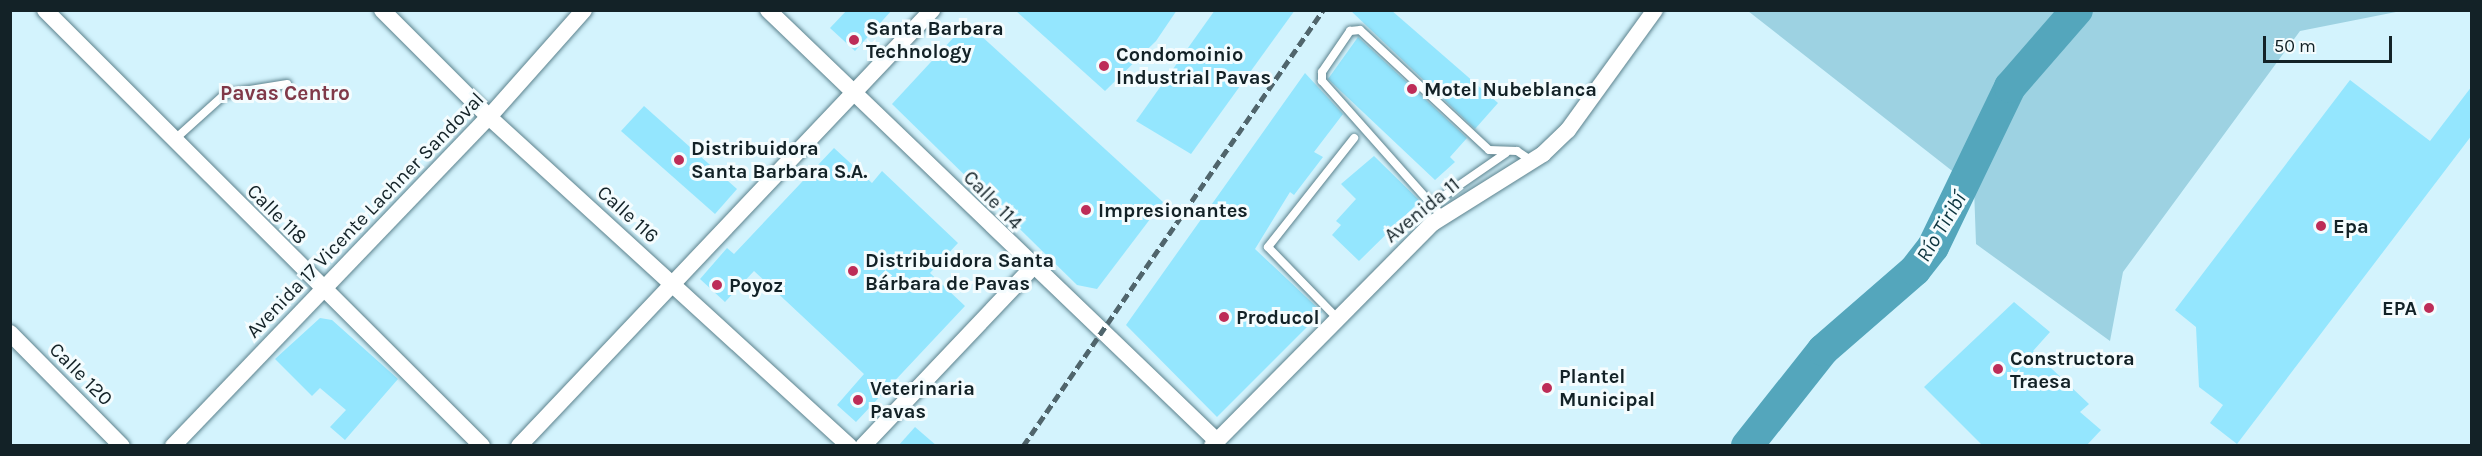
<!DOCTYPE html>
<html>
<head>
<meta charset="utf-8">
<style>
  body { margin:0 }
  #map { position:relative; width:2482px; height:456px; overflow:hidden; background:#d3f3fd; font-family:Karla,sans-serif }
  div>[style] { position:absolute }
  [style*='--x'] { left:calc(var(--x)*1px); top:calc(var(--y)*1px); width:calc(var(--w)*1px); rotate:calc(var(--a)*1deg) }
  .green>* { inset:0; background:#9dd2e2 }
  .river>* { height:32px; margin:-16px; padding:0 16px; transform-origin:16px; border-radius:16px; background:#54a6bc }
  .building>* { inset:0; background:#94e6fe }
  .roads { filter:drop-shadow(0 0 2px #5c828d) drop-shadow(0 0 2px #5c828d) }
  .service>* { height:8px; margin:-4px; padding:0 4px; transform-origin:4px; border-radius:4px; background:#fff }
  .minor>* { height:16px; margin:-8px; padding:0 8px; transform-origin:8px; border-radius:8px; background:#fff }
  .rail>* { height:4.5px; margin-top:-2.25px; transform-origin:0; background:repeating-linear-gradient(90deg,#50656c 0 9px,transparent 0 13.5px) }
  .dots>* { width:16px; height:16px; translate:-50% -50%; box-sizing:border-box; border:3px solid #f4fcfe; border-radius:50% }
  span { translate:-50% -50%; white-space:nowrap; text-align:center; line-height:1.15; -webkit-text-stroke:6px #f4fcfe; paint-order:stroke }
  .poi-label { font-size:20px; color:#132227; font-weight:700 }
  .left { translate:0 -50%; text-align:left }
  .right { translate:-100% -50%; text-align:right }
  .street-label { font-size:20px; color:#132227 }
  .neighbourhood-label { font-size:21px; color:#803949; font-weight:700 }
  .water-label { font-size:21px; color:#0c343e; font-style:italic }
  .frame { position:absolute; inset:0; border:12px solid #132227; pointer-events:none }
  .scale { position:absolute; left:2263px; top:36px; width:129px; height:27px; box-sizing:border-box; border:3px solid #132227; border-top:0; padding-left:8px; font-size:18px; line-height:21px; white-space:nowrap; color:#132227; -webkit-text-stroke:4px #f4fcfe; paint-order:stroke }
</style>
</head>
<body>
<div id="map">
  <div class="green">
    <i style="clip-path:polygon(1748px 11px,2401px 11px,2300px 31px,2123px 272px,2110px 341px,1976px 244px,1974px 188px)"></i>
  </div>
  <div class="river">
    <i style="--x:1747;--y:446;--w:122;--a:-51.6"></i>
    <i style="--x:1823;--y:350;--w:122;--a:-41"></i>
    <i style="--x:1915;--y:270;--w:29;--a:-52"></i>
    <i style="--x:1933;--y:247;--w:178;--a:-64.3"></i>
    <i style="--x:2010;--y:87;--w:102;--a:-49"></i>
  </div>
  <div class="building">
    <i style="clip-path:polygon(847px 10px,892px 10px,855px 51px,830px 28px)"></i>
    <i style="clip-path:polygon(1015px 10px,1177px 10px,1156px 41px,1105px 91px)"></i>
    <i style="clip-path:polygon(1215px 10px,1295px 10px,1191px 154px,1136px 121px)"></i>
    <i style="clip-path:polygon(1350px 10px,1391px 10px,1498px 103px,1475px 129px)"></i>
    <i style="clip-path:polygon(967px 23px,1163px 202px,1097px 289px,1077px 285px,892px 104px)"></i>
    <i style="clip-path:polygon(1358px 37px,1467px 138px,1450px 157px,1455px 162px,1435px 180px,1328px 79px)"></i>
    <i style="clip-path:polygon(1305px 73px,1343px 114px,1314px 152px,1323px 157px,1294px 195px,1290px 192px,1255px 249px,1322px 312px,1217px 417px,1126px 325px)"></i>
    <i style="clip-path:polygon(2350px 80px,2430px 141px,2472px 86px,2472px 135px,2237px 444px,2210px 423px,2223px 405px,2199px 387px,2196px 327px,2175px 310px)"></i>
    <i style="clip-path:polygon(644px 106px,737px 189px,715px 214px,621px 131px)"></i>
    <i style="clip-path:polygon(834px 148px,872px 183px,882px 171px,958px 243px,930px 273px,965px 306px,856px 422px,837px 405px,864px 374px,754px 271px,725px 302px,700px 279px,727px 248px,734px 254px)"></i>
    <i style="clip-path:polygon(1374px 156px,1420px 201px,1359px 261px,1332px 235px,1341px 225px,1336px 221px,1356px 199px,1341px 184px)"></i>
    <i style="clip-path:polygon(2014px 302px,2050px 332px,2033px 351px,2089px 404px,2080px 412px,2101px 430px,2086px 446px,1983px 446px,1924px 387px)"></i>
    <i style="clip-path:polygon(320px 318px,332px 320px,398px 379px,345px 440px,330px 427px,346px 410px,320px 388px,312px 396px,275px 359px)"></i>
    <i style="clip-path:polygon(915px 427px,937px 446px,898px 446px)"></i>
  </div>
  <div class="roads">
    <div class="service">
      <i style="--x:174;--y:140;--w:69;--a:-42"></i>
      <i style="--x:225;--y:94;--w:63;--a:-9.2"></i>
      <i style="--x:1432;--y:204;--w:90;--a:-34.6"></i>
      <i style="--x:1442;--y:216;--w:181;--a:-131.6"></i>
      <i style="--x:1322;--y:81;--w:9;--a:-90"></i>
      <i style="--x:1322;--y:72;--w:50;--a:-55.7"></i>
      <i style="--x:1350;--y:31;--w:10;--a:-6"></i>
      <i style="--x:1360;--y:30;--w:176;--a:42.9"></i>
      <i style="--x:1489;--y:150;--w:28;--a:2"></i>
      <i style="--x:1517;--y:151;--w:18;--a:34"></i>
      <i style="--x:1337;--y:318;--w:99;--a:-134.2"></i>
      <i style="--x:1268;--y:247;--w:139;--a:-51.7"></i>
    </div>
    <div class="minor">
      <i style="--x:45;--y:10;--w:617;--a:44.93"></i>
      <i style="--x:382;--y:10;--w:151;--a:45"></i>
      <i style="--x:489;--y:117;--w:488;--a:42.4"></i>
      <i style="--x:768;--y:10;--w:622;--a:43.83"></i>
      <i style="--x:10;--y:333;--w:159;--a:45.3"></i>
      <i style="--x:173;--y:446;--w:456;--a:-46.2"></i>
      <i style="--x:489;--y:117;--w:143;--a:-48.4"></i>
      <i style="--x:519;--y:446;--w:601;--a:-46.55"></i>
      <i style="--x:863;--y:446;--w:245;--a:-46.5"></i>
      <i style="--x:1212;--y:446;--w:314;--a:-45.3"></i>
      <i style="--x:1433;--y:223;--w:130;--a:-32.1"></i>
      <i style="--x:1543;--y:154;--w:35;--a:-44"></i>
      <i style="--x:1568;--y:130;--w:148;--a:-54.1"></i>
    </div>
  </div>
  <div class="rail">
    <i style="--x:1023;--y:446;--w:529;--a:-55.47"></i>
  </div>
  <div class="dots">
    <i style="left:854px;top:40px;background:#bd2d58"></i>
    <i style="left:1104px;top:66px;background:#bd2d58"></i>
    <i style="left:1412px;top:89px;background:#bd2d58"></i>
    <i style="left:679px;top:160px;background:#bd2d58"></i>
    <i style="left:1086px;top:210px;background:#bd2d58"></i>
    <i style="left:2321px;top:226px;background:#bd2d58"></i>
    <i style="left:853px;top:271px;background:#bd2d58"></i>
    <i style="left:717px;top:285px;background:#bd2d58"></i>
    <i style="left:2429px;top:308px;background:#bd2d58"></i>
    <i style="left:1224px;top:317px;background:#bd2d58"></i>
    <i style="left:1998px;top:369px;background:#bd2d58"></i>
    <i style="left:1547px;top:388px;background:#bd2d58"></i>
    <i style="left:858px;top:400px;background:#bd2d58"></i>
  </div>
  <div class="poi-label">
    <span class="left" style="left:866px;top:40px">Santa Barbara<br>Technology</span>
    <span class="left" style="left:1116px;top:66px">Condomoinio<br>Industrial Pavas</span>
    <span class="left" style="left:1424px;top:89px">Motel Nubeblanca</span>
    <span class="left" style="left:691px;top:160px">Distribuidora<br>Santa Barbara S.A.</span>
    <span class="left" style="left:1098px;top:210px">Impresionantes</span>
    <span class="left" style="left:2333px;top:226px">Epa</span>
    <span class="left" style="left:865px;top:272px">Distribuidora Santa<br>Bárbara de Pavas</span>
    <span class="left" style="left:729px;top:285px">Poyoz</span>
    <span class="right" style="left:2417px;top:308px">EPA</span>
    <span class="left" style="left:1236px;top:317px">Producol</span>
    <span class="left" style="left:2010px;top:370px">Constructora<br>Traesa</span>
    <span class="left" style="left:1559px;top:388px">Plantel<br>Municipal</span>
    <span class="left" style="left:870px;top:400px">Veterinaria<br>Pavas</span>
  </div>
  <div class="street-label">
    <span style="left:993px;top:200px;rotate:45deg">Calle 114</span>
    <span style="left:1422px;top:210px;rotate:-39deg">Avenida 11</span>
    <span style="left:277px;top:214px;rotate:45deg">Calle 118</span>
    <span style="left:628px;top:214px;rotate:42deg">Calle 116</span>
    <span style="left:365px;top:215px;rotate:-46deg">Avenida 17 Vicente Lachner Sandoval</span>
    <span style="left:81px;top:374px;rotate:45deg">Calle 120</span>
  </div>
  <div class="neighbourhood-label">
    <span style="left:285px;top:93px">Pavas Centro</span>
  </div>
  <div class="water-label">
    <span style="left:1941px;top:227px;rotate:-59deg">Río Tiribí</span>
  </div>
  <div class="frame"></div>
  <div class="scale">50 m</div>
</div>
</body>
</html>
